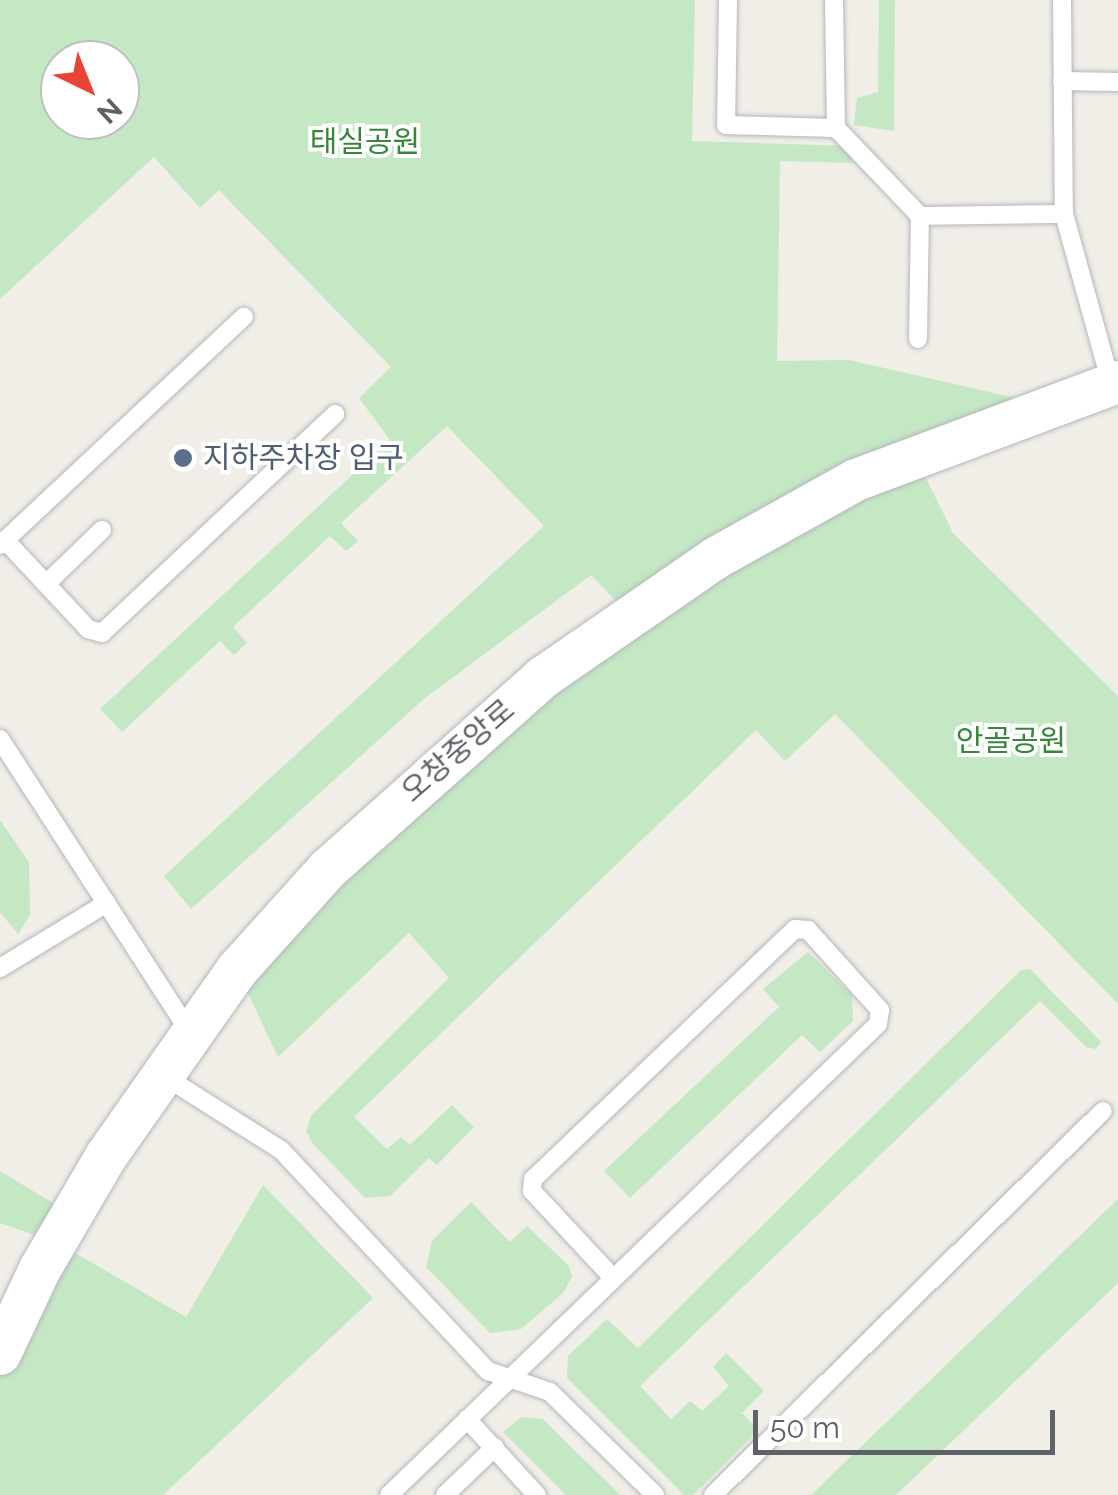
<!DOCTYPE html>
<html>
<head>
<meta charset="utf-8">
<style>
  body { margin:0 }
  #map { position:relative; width:1118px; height:1495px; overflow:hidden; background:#f0eee7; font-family:Raleway,"Noto Sans KR",sans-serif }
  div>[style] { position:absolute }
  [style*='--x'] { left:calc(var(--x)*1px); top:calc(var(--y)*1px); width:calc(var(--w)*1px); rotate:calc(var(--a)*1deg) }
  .green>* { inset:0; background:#c4e7c4 }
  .roads { filter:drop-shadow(0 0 2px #b4b7bb) drop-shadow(0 0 2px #b4b7bb) }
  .service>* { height:18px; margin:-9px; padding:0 9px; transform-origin:9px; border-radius:9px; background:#fff }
  .tertiary>* { height:42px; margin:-21px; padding:0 21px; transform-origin:21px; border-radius:21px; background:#fff }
  .dots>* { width:28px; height:28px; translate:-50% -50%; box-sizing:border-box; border:5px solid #fff; border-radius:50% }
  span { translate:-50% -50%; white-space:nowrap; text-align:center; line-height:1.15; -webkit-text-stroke:8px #fff; paint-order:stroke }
  .park-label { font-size:30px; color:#36863b }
  .service-label { font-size:30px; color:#4e5e75 }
  .left { translate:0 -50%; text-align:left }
  .street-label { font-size:30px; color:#5e6267 }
  .north { position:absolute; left:40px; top:40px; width:100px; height:100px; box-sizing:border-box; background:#fff; border:2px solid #bfc0c2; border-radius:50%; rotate:137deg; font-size:28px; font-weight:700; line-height:40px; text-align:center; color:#5e6267 }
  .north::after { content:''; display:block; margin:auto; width:35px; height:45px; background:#e84435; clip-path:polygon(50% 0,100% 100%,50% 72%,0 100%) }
  .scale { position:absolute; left:753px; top:1410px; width:302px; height:45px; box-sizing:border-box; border:5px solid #5e6267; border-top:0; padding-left:12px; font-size:30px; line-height:35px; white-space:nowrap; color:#5e6267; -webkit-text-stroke:8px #fff; paint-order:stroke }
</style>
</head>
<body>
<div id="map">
  <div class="green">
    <i style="clip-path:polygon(evenodd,0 0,695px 0,692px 141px,854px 146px,852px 163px,780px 161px,777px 361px,849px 360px,1047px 405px,915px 456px,953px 533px,1118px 696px,1118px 1004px,835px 714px,785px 761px,756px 730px,354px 1117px,387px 1149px,401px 1137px,410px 1145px,452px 1105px,474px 1127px,437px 1165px,429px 1158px,390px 1196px,365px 1198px,313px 1144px,306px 1131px,311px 1116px,449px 978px,409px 933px,278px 1057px,237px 970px,629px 614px,591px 575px,425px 698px,191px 909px,164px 876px,544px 526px,447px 426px,341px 523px,358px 541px,346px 551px,330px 536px,233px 627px,247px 643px,234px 655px,220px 641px,122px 732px,100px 709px,390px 440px,359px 398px,391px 367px,219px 190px,200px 208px,154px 157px,0 299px,0 0,60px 60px,120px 60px,120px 120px,60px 120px,60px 60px)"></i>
    <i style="clip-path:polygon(879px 0,895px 0,894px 131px,854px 125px,857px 98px,878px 92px)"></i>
    <i style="clip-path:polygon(0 820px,29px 862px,30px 915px,18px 934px,0 912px)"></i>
    <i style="clip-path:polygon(808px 952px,852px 995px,853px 1021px,820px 1052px,802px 1035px,630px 1198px,604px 1171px,779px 1007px,763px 989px)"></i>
    <i style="clip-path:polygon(1030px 969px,1101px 1042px,1096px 1049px,1086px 1047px,1040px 1001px,640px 1386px,671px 1419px,690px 1401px,702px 1411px,729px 1386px,713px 1367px,726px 1353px,764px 1391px,742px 1413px,758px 1430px,693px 1495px,684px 1495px,567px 1378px,568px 1356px,607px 1319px,638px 1348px,1021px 970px)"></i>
    <i style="clip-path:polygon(0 1171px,73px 1215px,56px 1242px,186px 1317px,263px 1185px,373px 1298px,163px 1495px,0 1495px,0 1354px,55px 1242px,0 1223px)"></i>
    <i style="clip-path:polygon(1118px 1199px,1118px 1283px,896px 1495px,811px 1495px)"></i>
    <i style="clip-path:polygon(471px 1202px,510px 1242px,527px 1226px,569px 1266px,572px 1276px,563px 1293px,521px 1329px,490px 1333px,426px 1267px,432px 1241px)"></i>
    <i style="clip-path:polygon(521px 1417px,543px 1419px,620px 1495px,566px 1495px,503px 1432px)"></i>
  </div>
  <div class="roads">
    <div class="service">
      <i style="--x:728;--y:0;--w:125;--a:90.9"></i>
      <i style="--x:726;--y:125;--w:110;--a:1.6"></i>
      <i style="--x:836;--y:128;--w:128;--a:-90.9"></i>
      <i style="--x:1062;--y:0;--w:214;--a:89.5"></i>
      <i style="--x:1064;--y:214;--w:175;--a:74.5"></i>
      <i style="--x:1062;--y:81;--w:56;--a:1"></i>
      <i style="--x:836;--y:128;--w:122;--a:46.3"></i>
      <i style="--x:918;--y:339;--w:123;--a:-89.1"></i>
      <i style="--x:920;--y:216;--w:144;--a:-0.8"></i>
      <i style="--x:5;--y:540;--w:122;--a:47"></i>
      <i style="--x:88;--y:629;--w:15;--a:16"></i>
      <i style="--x:102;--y:633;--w:320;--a:-43.2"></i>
      <i style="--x:0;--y:545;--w:334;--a:-43.1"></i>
      <i style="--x:46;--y:584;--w:78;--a:-44"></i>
      <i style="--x:0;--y:739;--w:351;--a:57.1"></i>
      <i style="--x:0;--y:968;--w:125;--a:-31.3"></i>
      <i style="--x:164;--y:1076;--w:138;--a:32.3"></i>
      <i style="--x:281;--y:1150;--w:303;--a:46.9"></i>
      <i style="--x:488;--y:1371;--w:65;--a:18.7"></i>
      <i style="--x:550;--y:1392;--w:147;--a:44.4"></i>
      <i style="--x:467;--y:1419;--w:103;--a:47.4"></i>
      <i style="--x:389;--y:1495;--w:679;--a:-43.93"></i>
      <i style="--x:878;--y:1024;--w:14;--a:-82"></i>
      <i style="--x:880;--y:1010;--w:108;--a:-132"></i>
      <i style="--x:808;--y:930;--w:13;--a:-176"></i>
      <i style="--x:795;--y:929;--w:362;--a:136.3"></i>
      <i style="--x:533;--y:1179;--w:12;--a:95"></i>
      <i style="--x:532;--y:1191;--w:119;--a:47"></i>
      <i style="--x:445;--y:1495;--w:69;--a:-43.8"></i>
      <i style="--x:713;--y:1495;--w:547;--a:-44.56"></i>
    </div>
    <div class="tertiary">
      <i style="--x:0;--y:1354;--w:94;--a:-64.8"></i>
      <i style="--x:40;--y:1269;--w:132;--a:-59.6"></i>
      <i style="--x:107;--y:1155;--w:226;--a:-54.9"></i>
      <i style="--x:237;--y:970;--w:136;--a:-48"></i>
      <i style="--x:328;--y:869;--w:287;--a:-41.7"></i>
      <i style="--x:542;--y:678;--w:211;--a:-34.6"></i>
      <i style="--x:716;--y:558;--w:160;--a:-29.1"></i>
      <i style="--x:856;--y:480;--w:280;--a:-20.5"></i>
    </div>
  </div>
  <div class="dots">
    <i style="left:183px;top:458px;background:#5c6f8a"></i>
  </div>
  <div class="park-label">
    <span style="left:365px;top:142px">태실공원</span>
    <span style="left:1011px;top:741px">안골공원</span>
  </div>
  <div class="service-label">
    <span class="left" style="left:203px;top:458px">지하주차장 입구</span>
  </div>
  <div class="street-label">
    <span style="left:458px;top:751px;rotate:-41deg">오창중앙로</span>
  </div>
  <div class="north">N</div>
  <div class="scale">50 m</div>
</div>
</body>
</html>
